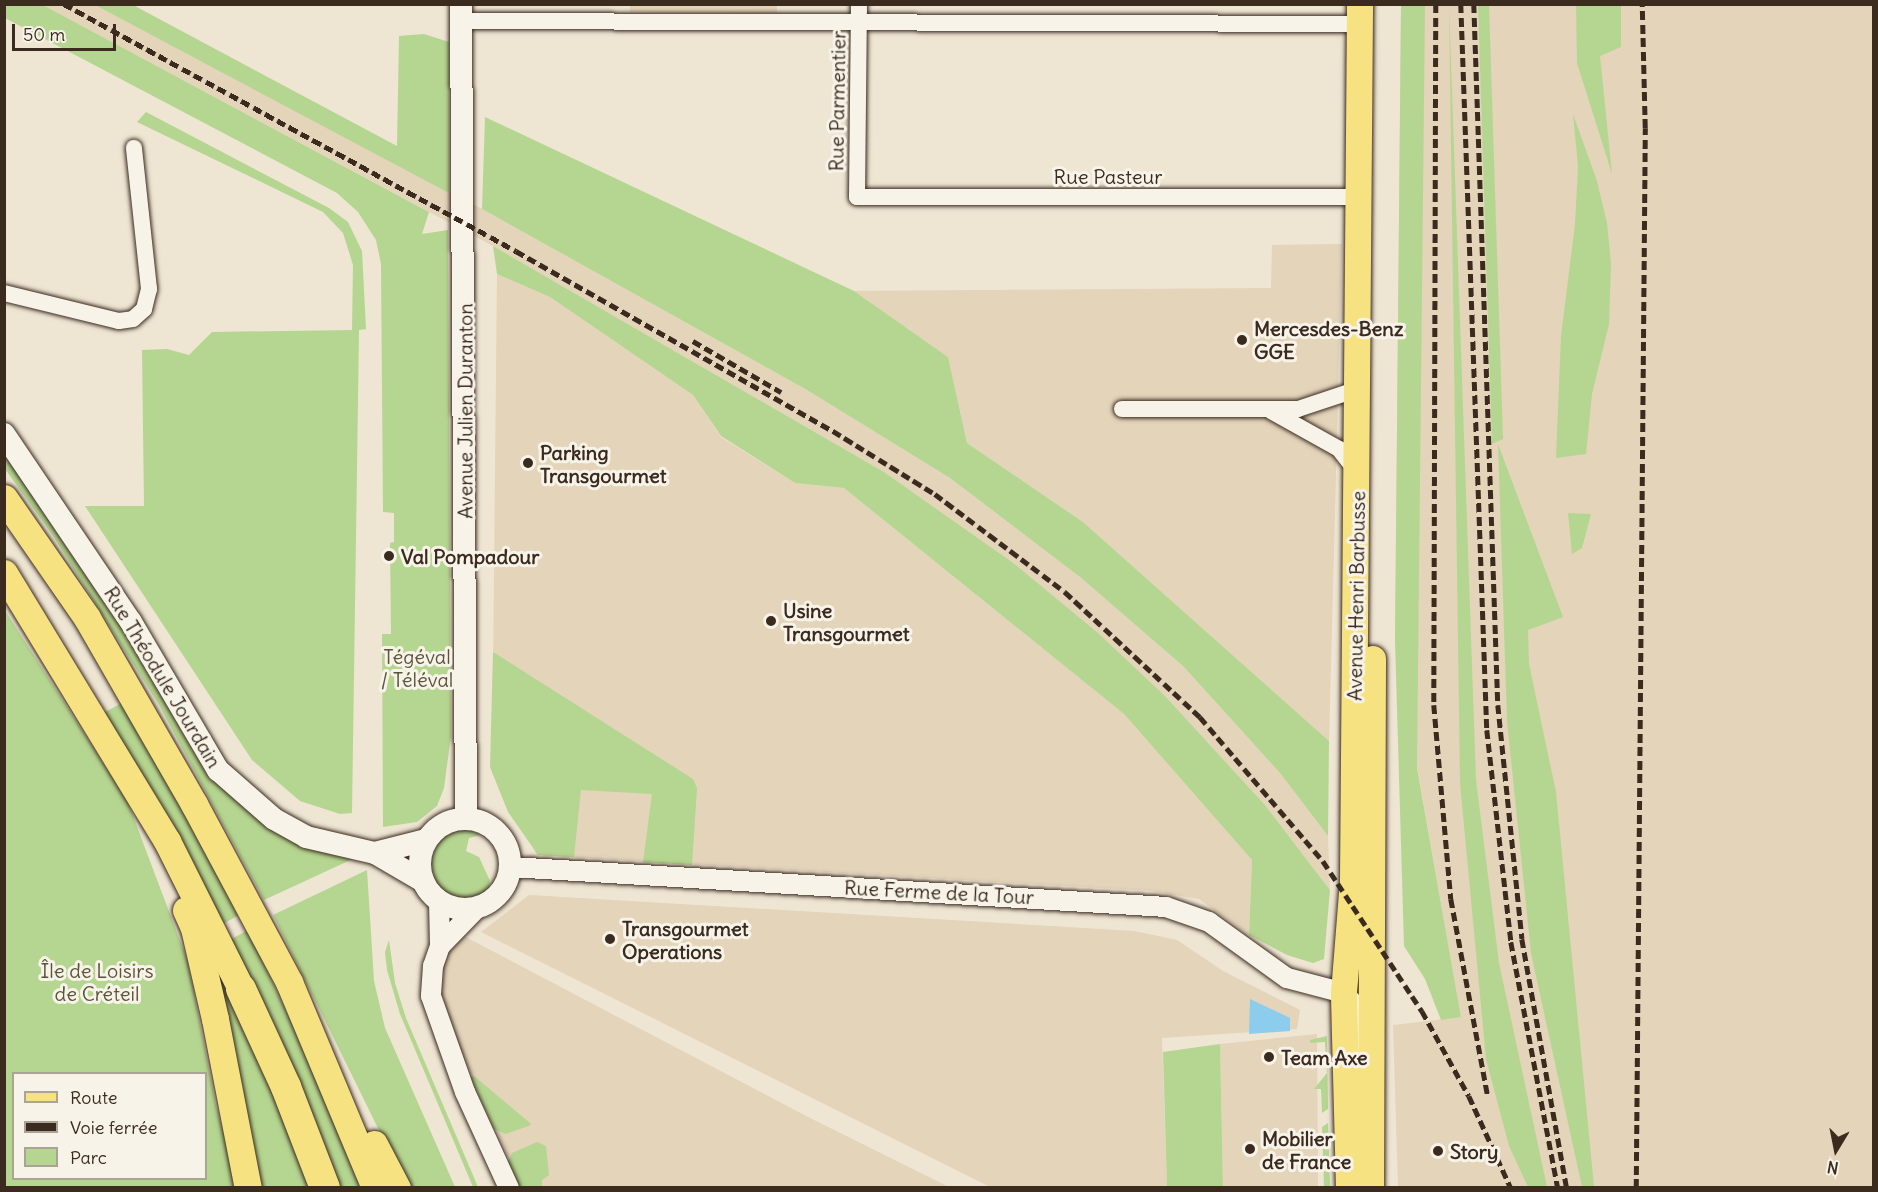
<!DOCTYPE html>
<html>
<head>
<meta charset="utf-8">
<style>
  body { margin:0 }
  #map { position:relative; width:1878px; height:1192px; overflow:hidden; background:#eee5d3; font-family:Delius,sans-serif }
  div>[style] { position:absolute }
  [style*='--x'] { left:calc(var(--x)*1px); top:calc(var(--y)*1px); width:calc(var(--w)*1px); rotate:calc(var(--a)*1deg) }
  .built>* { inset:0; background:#e3d4ba }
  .green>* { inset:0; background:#b5d690 }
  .water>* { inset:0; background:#8ccced }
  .roads { filter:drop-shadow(0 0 2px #3b2a1e) drop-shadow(0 0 2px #3b2a1e) }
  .minor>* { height:16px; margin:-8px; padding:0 8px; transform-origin:8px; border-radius:8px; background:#f7f3e8 }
  .tertiary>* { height:20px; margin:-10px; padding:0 10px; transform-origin:10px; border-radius:10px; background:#f7f3e8 }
  .secondary>* { height:22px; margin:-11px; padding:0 11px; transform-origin:11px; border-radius:11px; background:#f7f3e8 }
  .secondary>.ring { margin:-11px; padding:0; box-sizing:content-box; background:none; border:22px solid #f7f3e8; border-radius:50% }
  .primary>* { height:26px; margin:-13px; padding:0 13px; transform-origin:13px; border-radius:13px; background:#f7e281 }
  .trunk>* { height:27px; margin:-13.5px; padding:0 13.5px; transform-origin:13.5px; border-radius:13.5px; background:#f7e281 }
  .motorway>* { height:30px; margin:-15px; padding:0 15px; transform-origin:15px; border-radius:15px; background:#f7e281 }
  .rail>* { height:4.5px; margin-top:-2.25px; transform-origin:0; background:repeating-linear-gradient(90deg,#3b2a1e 0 9px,transparent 0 13.5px) }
  .dots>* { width:16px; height:16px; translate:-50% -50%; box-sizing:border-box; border:3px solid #f7f3e8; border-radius:50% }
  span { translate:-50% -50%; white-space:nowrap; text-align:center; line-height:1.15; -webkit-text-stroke:6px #f7f3e8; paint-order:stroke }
  .street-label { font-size:20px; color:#3b2a1e }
  .poi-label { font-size:20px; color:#3b2a1e; font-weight:700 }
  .left { translate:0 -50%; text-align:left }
  .park-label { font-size:20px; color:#5a553a }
  .frame { position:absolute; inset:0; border:6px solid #3b2a1e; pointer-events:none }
  .legend { position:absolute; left:12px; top:1072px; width:195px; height:108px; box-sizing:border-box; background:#f7f3e8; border:2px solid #aca397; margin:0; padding:8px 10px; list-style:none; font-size:18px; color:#3b2a1e }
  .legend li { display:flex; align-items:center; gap:12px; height:30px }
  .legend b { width:30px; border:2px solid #aca397 }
  .north { position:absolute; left:1806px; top:1120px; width:60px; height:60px; -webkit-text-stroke:4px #f7f3e8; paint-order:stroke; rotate:190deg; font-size:16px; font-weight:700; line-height:24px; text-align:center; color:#3b2a1e }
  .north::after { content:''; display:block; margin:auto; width:21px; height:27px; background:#3b2a1e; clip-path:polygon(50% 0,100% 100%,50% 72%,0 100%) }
  .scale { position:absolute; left:12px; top:24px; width:104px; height:27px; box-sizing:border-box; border:3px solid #3b2a1e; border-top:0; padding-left:8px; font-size:18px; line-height:21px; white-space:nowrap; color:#3b2a1e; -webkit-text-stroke:4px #f7f3e8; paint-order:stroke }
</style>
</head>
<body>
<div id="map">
  <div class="built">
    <i style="clip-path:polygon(43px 5px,95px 5px,482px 209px,807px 390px,950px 478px,1080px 577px,1183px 666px,1280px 773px,1328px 836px,1330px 890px,1265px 805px,1166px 697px,1012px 562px,884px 472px,493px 246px)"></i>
    <i style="clip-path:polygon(630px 5px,777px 5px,777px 13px,630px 12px)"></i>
    <i style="clip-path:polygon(1401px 5px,1873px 5px,1873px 1187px,1398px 1187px,1393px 1025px,1461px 1017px,1395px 641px)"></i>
    <i style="clip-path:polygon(1342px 244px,1329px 741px,1083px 522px,967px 443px,948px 357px,854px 291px,1271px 288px,1272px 245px)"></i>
    <i style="clip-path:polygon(497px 274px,550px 297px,693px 395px,721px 437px,795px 483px,844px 488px,1124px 714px,1252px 860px,1249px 935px,1199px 899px,1152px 891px,537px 855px,492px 773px)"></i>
    <i style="clip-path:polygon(529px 895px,1134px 931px,1177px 940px,1223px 971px,1300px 1010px,1297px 1029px,1162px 1038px,1167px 1187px,990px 1187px,481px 932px)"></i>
    <i style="clip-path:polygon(458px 933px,808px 1117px,949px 1187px,522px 1187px,440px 1004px,437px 988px,444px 959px)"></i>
    <i style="clip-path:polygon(1317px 1034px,1318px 1187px,1223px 1187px,1220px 1044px)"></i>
  </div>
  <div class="green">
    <i style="clip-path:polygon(1425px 4px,1417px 768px,1461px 1017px,1441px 1020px,1425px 979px,1404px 946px,1395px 641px,1401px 5px)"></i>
    <i style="clip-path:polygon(4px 5px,43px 5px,429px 212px,422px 234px,448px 230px,451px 736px,444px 788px,437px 806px,417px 822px,383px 827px,382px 634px,391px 634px,390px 543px,394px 542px,394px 513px,383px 512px,381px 264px,376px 240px,358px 212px,337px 193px,5px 18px)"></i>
    <i style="clip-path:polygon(95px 5px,133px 5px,397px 146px,399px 36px,424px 34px,449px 42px,449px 193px)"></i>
    <i style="clip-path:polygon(1449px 5px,1476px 780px,1499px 963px,1547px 1187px,1528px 1187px,1509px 1146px,1486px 1059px,1460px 783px)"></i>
    <i style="clip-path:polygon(1478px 5px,1489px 5px,1503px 439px,1492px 444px)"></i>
    <i style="clip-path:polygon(1576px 5px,1621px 5px,1621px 47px,1600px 56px,1612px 174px,1577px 63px)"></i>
    <i style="clip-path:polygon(146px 112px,329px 208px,348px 222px,362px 251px,366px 329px,359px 330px,352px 813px,340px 814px,300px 801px,252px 760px,85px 506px,144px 506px,142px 350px,167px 349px,189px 355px,212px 332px,352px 330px,353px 265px,343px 233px,323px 212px,137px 122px)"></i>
    <i style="clip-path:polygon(1573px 114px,1597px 181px,1607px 223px,1611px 263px,1609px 324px,1592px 394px,1586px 454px,1556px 458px,1561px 336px,1575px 224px,1578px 166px)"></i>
    <i style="clip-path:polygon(485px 117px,854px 291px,948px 357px,967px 443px,1083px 522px,1329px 741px,1328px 836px,1280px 773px,1183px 666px,1080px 577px,950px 478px,807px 390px,482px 209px)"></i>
    <i style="clip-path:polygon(493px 246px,884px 472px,1012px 562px,1098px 633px,1166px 697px,1265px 805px,1330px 890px,1324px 959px,1313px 963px,1287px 955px,1249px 935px,1252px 860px,1124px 714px,844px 488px,795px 483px,721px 436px,693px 395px,550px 297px,497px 274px)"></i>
    <i style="clip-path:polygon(1498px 444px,1563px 617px,1528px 630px,1529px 664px,1556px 792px,1594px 1187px,1582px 1187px,1531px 953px,1507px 721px)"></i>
    <i style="clip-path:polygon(4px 446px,114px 611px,202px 761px,357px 857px,264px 900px,159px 705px,53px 536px,5px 469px)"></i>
    <i style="clip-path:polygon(1568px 513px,1591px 514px,1582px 548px,1572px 554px)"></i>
    <i style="clip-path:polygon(evenodd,4px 609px,127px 800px,188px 962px,216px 1106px,239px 1187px,5px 1187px,4px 609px,14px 1074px,206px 1074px,206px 1178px,14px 1178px,14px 1074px)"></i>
    <i style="clip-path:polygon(493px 652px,693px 779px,697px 788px,692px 865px,643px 862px,652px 794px,581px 790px,574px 857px,538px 855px,508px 812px,490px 767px)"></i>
    <i style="clip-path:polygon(124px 702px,239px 915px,221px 925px,105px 712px)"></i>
    <i style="clip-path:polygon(467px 829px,480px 835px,469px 838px,466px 851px,479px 857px,490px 881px,488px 892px,467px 900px,445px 894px,437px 885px,430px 863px,439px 840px,449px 833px)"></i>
    <i style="clip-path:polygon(367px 870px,374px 981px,385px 1028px,455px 1187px,407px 1187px,273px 915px)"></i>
    <i style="clip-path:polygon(248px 930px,328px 1100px,361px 1187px,334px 1187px,228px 941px)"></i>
    <i style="clip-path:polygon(389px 940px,395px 983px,406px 1018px,478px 1187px,473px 1187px,400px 1014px,387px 970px,385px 952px)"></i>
    <i style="clip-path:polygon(214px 948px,312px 1187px,259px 1187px,241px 1120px)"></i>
    <i style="clip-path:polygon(1327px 1036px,1328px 1109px,1322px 1113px,1321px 1089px,1314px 1089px,1327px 1073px,1325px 1042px,1310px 1043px,1310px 1040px)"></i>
    <i style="clip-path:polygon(1220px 1044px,1223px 1187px,1167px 1187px,1163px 1052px)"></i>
    <i style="clip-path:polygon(474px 1076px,530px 1123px,531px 1125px,506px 1134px,494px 1129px,470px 1077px)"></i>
    <i style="clip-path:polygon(1328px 1123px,1330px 1187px,1324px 1187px,1322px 1127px)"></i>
    <i style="clip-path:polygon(537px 1142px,546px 1146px,549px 1175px,542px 1180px,542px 1187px,517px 1187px,507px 1165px,512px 1153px)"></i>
  </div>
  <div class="water">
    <i style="clip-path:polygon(1250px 999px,1290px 1018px,1290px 1031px,1249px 1034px)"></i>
  </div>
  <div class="roads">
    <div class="minor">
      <i style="--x:859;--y:4;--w:193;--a:90.6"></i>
      <i style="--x:857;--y:197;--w:503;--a:0"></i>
      <i style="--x:461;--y:21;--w:899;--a:0.19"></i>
      <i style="--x:4;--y:293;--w:118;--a:13.7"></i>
      <i style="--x:119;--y:321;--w:14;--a:-8"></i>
      <i style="--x:133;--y:319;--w:15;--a:-42"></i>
      <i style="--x:144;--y:309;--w:21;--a:-76"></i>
      <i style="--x:149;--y:289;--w:142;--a:-96.1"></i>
      <i style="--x:1122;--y:409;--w:176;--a:0"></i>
      <i style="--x:1298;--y:409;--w:63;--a:-18.4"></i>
      <i style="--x:1271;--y:411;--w:78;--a:29.2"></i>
      <i style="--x:1339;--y:449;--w:28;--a:52"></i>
    </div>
    <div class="tertiary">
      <i style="--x:511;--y:867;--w:656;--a:3.49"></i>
      <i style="--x:1166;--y:907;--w:46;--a:19.2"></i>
      <i style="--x:1209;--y:922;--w:96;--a:35.7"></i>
      <i style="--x:1287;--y:978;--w:59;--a:14.7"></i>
      <i style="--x:1344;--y:993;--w:20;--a:49"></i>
      <i style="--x:1357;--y:1008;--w:39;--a:89"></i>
      <i style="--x:1358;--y:1047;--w:29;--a:70"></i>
      <i style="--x:439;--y:901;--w:45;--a:88.7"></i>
      <i style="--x:477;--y:908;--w:53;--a:134.2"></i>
      <i style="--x:440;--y:946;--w:21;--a:109"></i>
      <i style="--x:433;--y:966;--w:30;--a:94"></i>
      <i style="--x:431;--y:996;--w:102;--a:70.5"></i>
      <i style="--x:465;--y:1092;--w:106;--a:65.4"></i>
    </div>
    <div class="secondary">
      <i style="--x:461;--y:4;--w:814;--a:89.65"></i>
      <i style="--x:4;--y:434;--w:227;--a:56"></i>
      <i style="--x:131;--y:622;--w:172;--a:59.6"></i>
      <i style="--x:218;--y:770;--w:74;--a:41.2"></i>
      <i style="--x:274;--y:819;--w:37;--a:29"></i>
      <i style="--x:306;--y:837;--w:71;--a:13.1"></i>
      <i style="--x:375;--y:853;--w:56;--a:30.3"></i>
      <i class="ring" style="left:420px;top:819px;width:68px;height:68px"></i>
      <i style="--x:375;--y:853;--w:53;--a:-14.3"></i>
    </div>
    <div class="primary">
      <i style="--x:1349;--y:1188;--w:195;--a:-91.5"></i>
      <i style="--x:1344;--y:993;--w:111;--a:-85.4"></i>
      <i style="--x:1353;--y:882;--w:878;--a:-89.54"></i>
      <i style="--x:1371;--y:1188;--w:529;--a:-89.78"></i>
    </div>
    <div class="trunk">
      <i style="--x:4;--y:498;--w:146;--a:55.3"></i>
      <i style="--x:87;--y:618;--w:215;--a:60.1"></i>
      <i style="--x:194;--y:804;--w:202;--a:61.9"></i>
      <i style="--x:289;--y:982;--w:223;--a:67.3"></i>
      <i style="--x:4;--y:573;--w:314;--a:58.7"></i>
      <i style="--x:167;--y:841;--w:165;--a:63.4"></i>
      <i style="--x:186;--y:910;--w:20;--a:66"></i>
      <i style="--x:194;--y:928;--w:93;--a:77"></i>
      <i style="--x:215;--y:1019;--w:172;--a:79"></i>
      <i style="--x:374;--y:1144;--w:50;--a:62.4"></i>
    </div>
    <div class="motorway">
      <i style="--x:241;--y:989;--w:108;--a:65.3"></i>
      <i style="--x:286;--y:1087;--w:108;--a:68.9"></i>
    </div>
  </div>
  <div class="rail">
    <i style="--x:64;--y:4;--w:515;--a:28.65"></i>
    <i style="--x:516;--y:251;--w:365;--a:29.6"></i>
    <i style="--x:833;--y:431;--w:120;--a:31.7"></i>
    <i style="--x:935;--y:494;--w:163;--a:37"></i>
    <i style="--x:1065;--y:592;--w:184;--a:42.8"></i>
    <i style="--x:1200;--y:717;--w:189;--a:49.5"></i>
    <i style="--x:1323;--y:861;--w:180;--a:56.6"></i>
    <i style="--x:1422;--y:1011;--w:97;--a:61.1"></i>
    <i style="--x:1469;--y:1096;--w:101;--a:65.5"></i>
    <i style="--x:1436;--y:4;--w:701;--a:90.16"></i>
    <i style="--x:1434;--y:705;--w:195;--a:85"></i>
    <i style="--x:1451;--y:899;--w:200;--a:79.4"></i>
    <i style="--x:1461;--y:4;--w:726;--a:87.95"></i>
    <i style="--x:1487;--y:730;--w:213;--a:83.5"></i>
    <i style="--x:1511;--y:942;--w:250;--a:79.2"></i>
    <i style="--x:1474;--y:4;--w:701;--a:88.04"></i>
    <i style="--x:1498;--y:705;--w:235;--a:84.1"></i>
    <i style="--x:1522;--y:939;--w:253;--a:79.8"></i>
    <i style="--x:693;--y:341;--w:102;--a:30.1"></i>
    <i style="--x:1636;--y:1188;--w:1060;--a:-89.51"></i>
    <i style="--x:1645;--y:128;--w:124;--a:-91.4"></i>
  </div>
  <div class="dots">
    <i style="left:1242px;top:340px;background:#3b2a1e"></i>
    <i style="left:528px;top:463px;background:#3b2a1e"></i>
    <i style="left:389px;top:556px;background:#3b2a1e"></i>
    <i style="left:771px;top:621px;background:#3b2a1e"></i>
    <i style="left:610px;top:939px;background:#3b2a1e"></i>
    <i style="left:1269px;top:1057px;background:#3b2a1e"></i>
    <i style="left:1250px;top:1149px;background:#3b2a1e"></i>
    <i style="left:1438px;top:1151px;background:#3b2a1e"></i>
  </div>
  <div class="street-label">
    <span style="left:837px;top:101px;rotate:-89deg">Rue Parmentier</span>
    <span style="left:1108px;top:176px">Rue Pasteur</span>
    <span style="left:465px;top:411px;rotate:-90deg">Avenue Julien Duranton</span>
    <span style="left:1356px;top:596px;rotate:-89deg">Avenue Henri Barbusse</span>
    <span style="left:163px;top:677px;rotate:59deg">Rue Théodule Jourdain</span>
    <span style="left:939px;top:892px;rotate:3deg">Rue Ferme de la Tour</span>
  </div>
  <div class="poi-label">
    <span class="left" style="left:1254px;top:340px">Mercesdes-Benz<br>GGE</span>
    <span class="left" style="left:540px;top:464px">Parking<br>Transgourmet</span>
    <span class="left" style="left:401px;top:556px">Val Pompadour</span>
    <span class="left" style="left:783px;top:622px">Usine<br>Transgourmet</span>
    <span class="left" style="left:622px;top:940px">Transgourmet<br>Operations</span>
    <span class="left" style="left:1281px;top:1057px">Team Axe</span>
    <span class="left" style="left:1262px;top:1150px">Mobilier<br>de France</span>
    <span class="left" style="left:1450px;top:1151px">Story</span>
  </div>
  <div class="park-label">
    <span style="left:417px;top:668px">Tégéval<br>/ Téléval</span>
    <span style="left:97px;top:982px">Île de Loisirs<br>de Créteil</span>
  </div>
  <div class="frame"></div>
  <ul class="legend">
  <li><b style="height:8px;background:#f7e281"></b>Route</li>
  <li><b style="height:8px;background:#3b2a1e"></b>Voie ferrée</li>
  <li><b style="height:16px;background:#b5d690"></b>Parc</li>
  </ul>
  <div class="north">N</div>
  <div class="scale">50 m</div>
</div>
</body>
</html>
